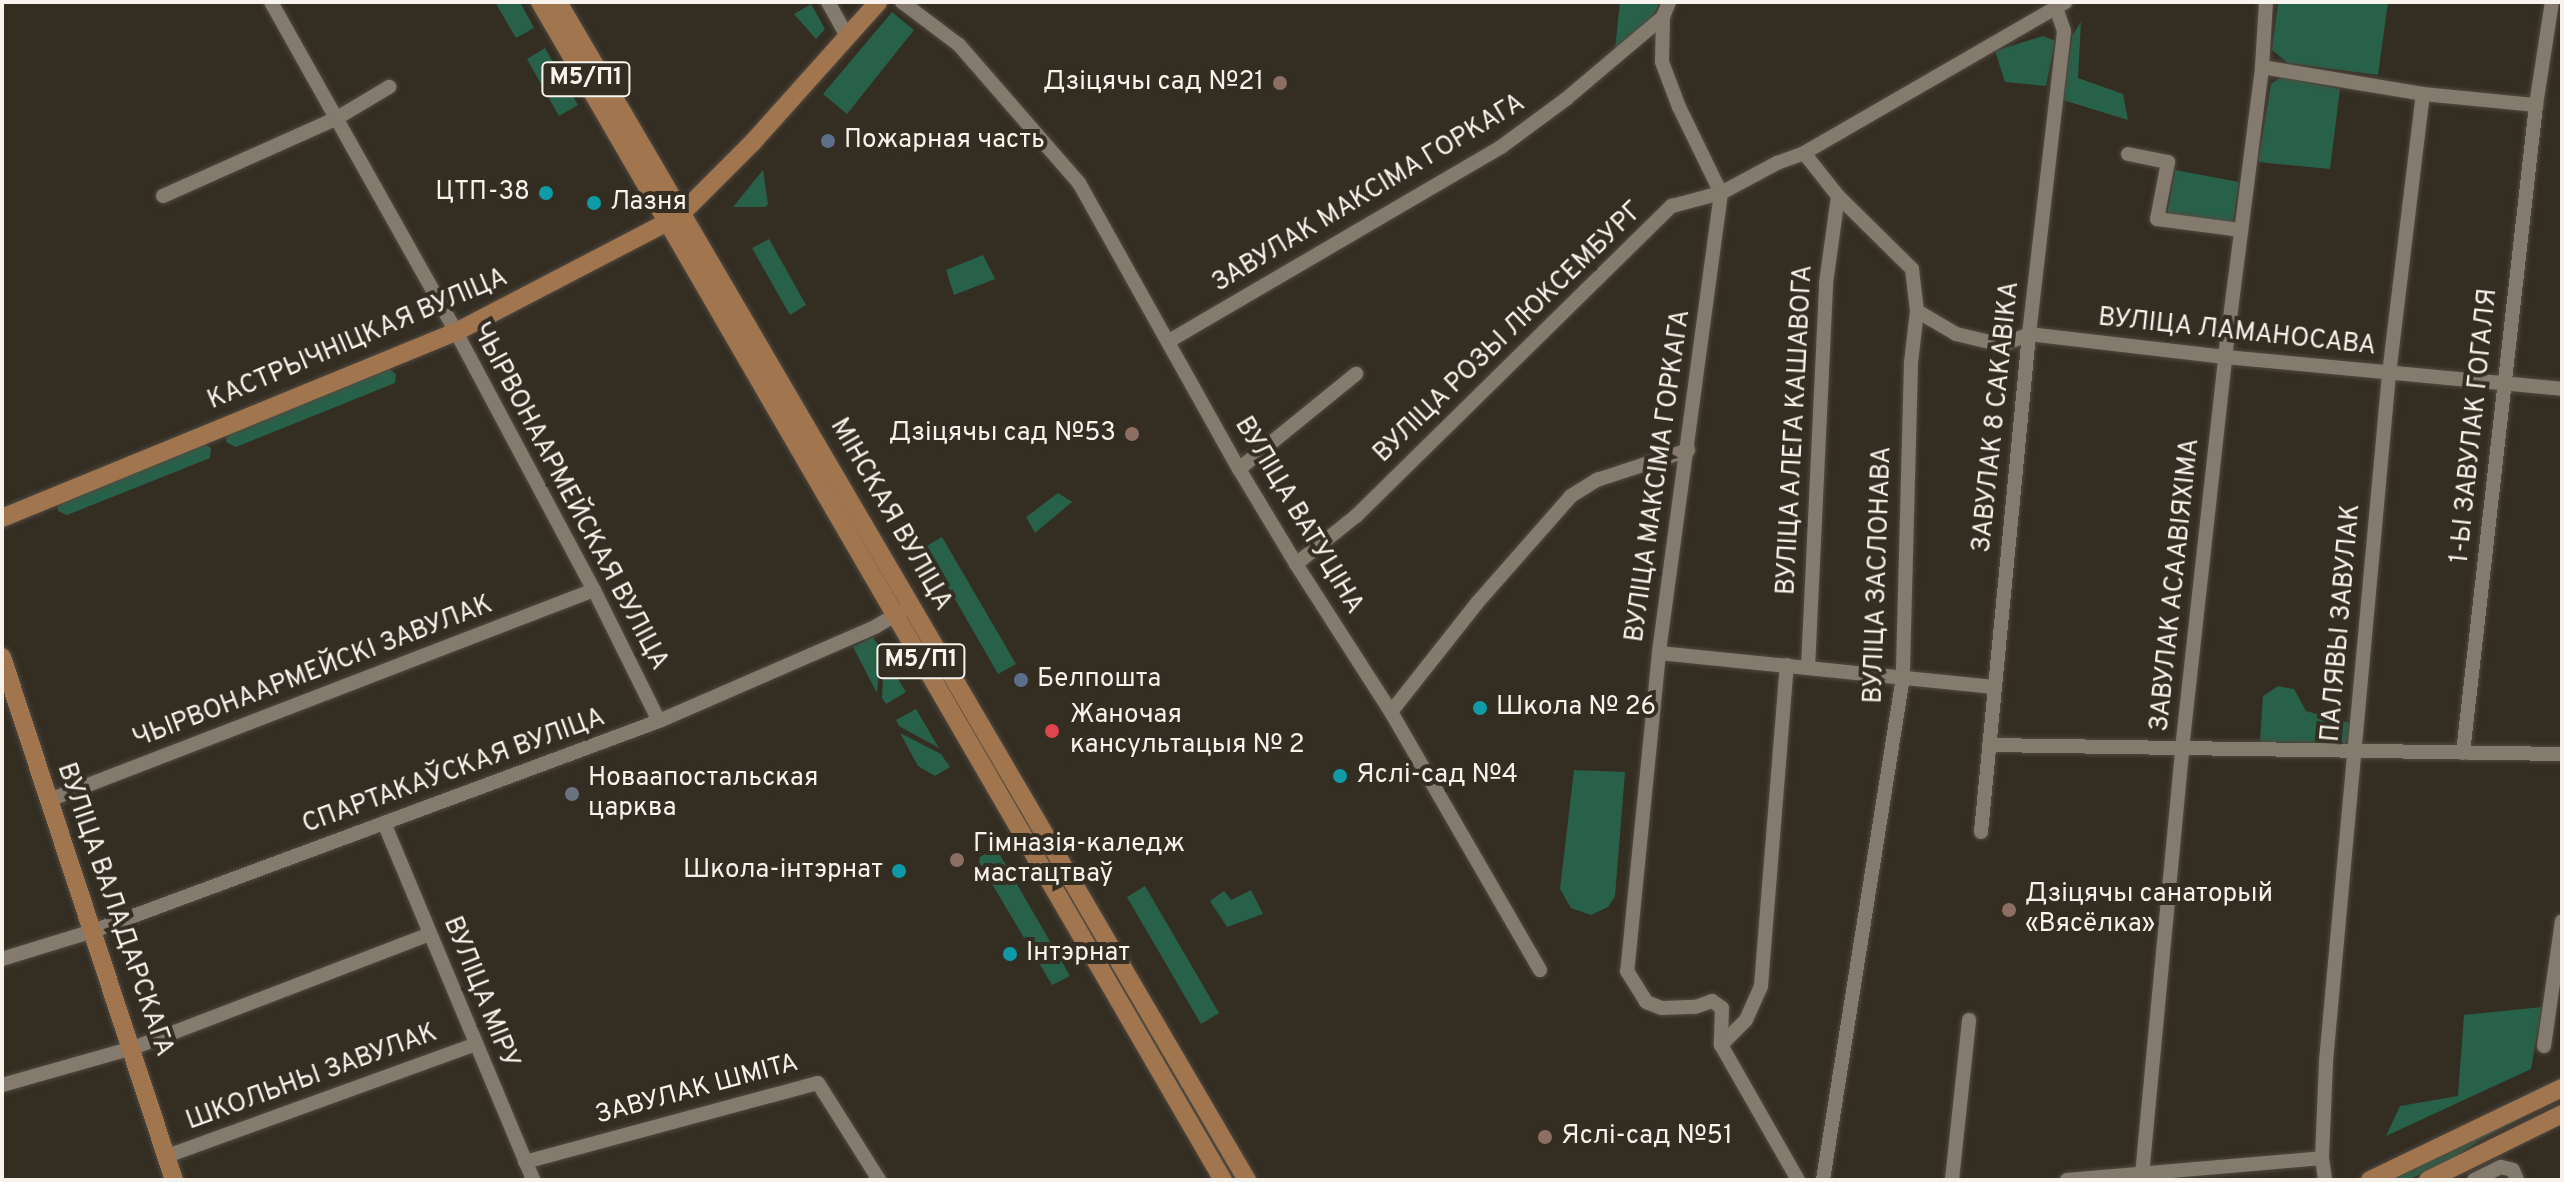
<!DOCTYPE html>
<html>
<head>
<meta charset="utf-8">
<style>
  body { margin:0 }
  #map { position:relative; width:2564px; height:1182px; overflow:hidden; background:#342d22; font-family:Overpass,sans-serif }
  div>[style] { position:absolute }
  [style*='--x'] { left:calc(var(--x)*1px); top:calc(var(--y)*1px); width:calc(var(--w)*1px); rotate:calc(var(--a)*1deg) }
  .green>* { inset:0; background:#28614a }
  .roads { filter:drop-shadow(0 0 2px #514a41) drop-shadow(0 0 2px #514a41) }
  .minor>* { height:14px; margin:-7px; padding:0 7px; transform-origin:7px; border-radius:7px; background:#847b6e }
  .major>* { height:18px; margin:-9px; padding:0 9px; transform-origin:9px; border-radius:9px; background:#a1764e }
  .dots>* { width:22px; height:22px; translate:-50% -50%; box-sizing:border-box; border:4px solid #342d22; border-radius:50% }
  span { translate:-50% -50%; white-space:nowrap; text-align:center; line-height:1.15; -webkit-text-stroke:8px #342d22; paint-order:stroke }
  .shield-label span { padding:2px 6px; background:#342d22; border:2px solid; border-radius:6px; -webkit-text-stroke-width:0 }
  .shield-label { font-size:24px; color:#f8f3ec; font-weight:700 }
  .poi-label { font-size:26px; color:#f8f3ec }
  .right { translate:-100% -50%; text-align:right }
  .left { translate:0 -50%; text-align:left }
  .street-label { font-size:26px; color:#f8f3ec }
  .frame { position:absolute; inset:0; border:4px solid #f8f3ec; pointer-events:none }
</style>
</head>
<body>
<div id="map">
  <div class="green">
    <i style="clip-path:polygon(495px 2px,520px 2px,534px 28px,516px 38px)"></i>
    <i style="clip-path:polygon(1620px 2px,1660px 2px,1651px 20px,1615px 49px)"></i>
    <i style="clip-path:polygon(2278px 2px,2388px 2px,2378px 75px,2288px 63px,2272px 50px)"></i>
    <i style="clip-path:polygon(811px 4px,825px 29px,816px 39px,794px 14px)"></i>
    <i style="clip-path:polygon(892px 12px,914px 30px,847px 114px,823px 94px)"></i>
    <i style="clip-path:polygon(2081px 22px,2078px 78px,2123px 94px,2128px 120px,2063px 100px,2072px 36px)"></i>
    <i style="clip-path:polygon(2043px 36px,2055px 41px,2046px 86px,2005px 82px,1995px 51px)"></i>
    <i style="clip-path:polygon(545px 48px,578px 105px,559px 116px,527px 59px)"></i>
    <i style="clip-path:polygon(2281px 77px,2340px 89px,2330px 169px,2258px 162px,2271px 84px)"></i>
    <i style="clip-path:polygon(763px 170px,768px 204px,765px 207px,733px 207px)"></i>
    <i style="clip-path:polygon(2175px 170px,2239px 182px,2233px 223px,2167px 214px)"></i>
    <i style="clip-path:polygon(769px 239px,806px 305px,790px 315px,752px 248px)"></i>
    <i style="clip-path:polygon(983px 255px,995px 279px,954px 295px,946px 270px)"></i>
    <i style="clip-path:polygon(388px 368px,396px 374px,395px 383px,236px 447px,226px 442px,227px 433px)"></i>
    <i style="clip-path:polygon(202px 443px,211px 448px,210px 458px,67px 515px,58px 511px,58px 501px)"></i>
    <i style="clip-path:polygon(1058px 493px,1072px 502px,1035px 533px,1026px 517px)"></i>
    <i style="clip-path:polygon(942px 537px,1016px 664px,998px 674px,925px 547px)"></i>
    <i style="clip-path:polygon(873px 637px,881px 650px,877px 693px,853px 647px)"></i>
    <i style="clip-path:polygon(884px 656px,906px 692px,886px 704px,882px 698px)"></i>
    <i style="clip-path:polygon(2278px 686px,2294px 689px,2306px 711px,2350px 723px,2348px 743px,2260px 742px,2263px 696px)"></i>
    <i style="clip-path:polygon(916px 709px,939px 748px,899px 726px,896px 720px)"></i>
    <i style="clip-path:polygon(900px 733px,941px 754px,950px 767px,935px 776px,918px 766px)"></i>
    <i style="clip-path:polygon(1574px 770px,1625px 772px,1615px 896px,1608px 907px,1591px 915px,1571px 908px,1560px 889px)"></i>
    <i style="clip-path:polygon(996px 848px,1070px 976px,1052px 985px,979px 862px,980px 857px)"></i>
    <i style="clip-path:polygon(1145px 886px,1219px 1013px,1201px 1024px,1127px 897px)"></i>
    <i style="clip-path:polygon(1251px 890px,1263px 914px,1227px 927px,1210px 901px,1224px 891px,1231px 900px)"></i>
    <i style="clip-path:polygon(2542px 1007px,2531px 1069px,2386px 1136px,2400px 1106px,2458px 1096px,2464px 1015px)"></i>
    <i style="clip-path:polygon(2562px 1097px,2480px 1140px,2449px 1161px,2408px 1180px,2386px 1180px)"></i>
  </div>
  <div class="roads">
    <div class="minor">
      <i style="--x:271;--y:2;--w:378;--a:60.7"></i>
      <i style="--x:456;--y:332;--w:293;--a:61.9"></i>
      <i style="--x:594;--y:590;--w:146;--a:63.6"></i>
      <i style="--x:828;--y:2;--w:41;--a:60.9"></i>
      <i style="--x:902;--y:2;--w:71;--a:37"></i>
      <i style="--x:959;--y:45;--w:183;--a:49"></i>
      <i style="--x:1079;--y:183;--w:328;--a:60.8"></i>
      <i style="--x:1239;--y:469;--w:111;--a:59"></i>
      <i style="--x:1296;--y:564;--w:176;--a:57.3"></i>
      <i style="--x:1391;--y:712;--w:298;--a:60"></i>
      <i style="--x:1669;--y:2;--w:16;--a:112"></i>
      <i style="--x:1663;--y:17;--w:45;--a:91.3"></i>
      <i style="--x:1662;--y:62;--w:48;--a:69.3"></i>
      <i style="--x:1679;--y:107;--w:96;--a:64"></i>
      <i style="--x:1721;--y:193;--w:464;--a:97.7"></i>
      <i style="--x:1659;--y:653;--w:320;--a:95.7"></i>
      <i style="--x:1627;--y:971;--w:36;--a:58"></i>
      <i style="--x:1646;--y:1002;--w:17;--a:21"></i>
      <i style="--x:1662;--y:1008;--w:33;--a:-2"></i>
      <i style="--x:1695;--y:1007;--w:18;--a:-19"></i>
      <i style="--x:1712;--y:1001;--w:12;--a:35"></i>
      <i style="--x:1722;--y:1008;--w:37;--a:92"></i>
      <i style="--x:1721;--y:1045;--w:155;--a:60.3"></i>
      <i style="--x:2262;--y:67;--w:163;--a:9.5"></i>
      <i style="--x:2423;--y:94;--w:114;--a:5.6"></i>
      <i style="--x:1804;--y:153;--w:55;--a:51.7"></i>
      <i style="--x:1838;--y:196;--w:104;--a:44.6"></i>
      <i style="--x:1912;--y:269;--w:42;--a:83.2"></i>
      <i style="--x:1917;--y:311;--w:52;--a:96.6"></i>
      <i style="--x:1911;--y:363;--w:314;--a:91.5"></i>
      <i style="--x:1903;--y:677;--w:509;--a:99.04"></i>
      <i style="--x:2128;--y:154;--w:41;--a:11.3"></i>
      <i style="--x:2168;--y:162;--w:58;--a:100.9"></i>
      <i style="--x:2157;--y:219;--w:85;--a:7.5"></i>
      <i style="--x:163;--y:196;--w:191;--a:-24.1"></i>
      <i style="--x:337;--y:118;--w:61;--a:-30.8"></i>
      <i style="--x:1917;--y:311;--w:45;--a:30.5"></i>
      <i style="--x:1956;--y:334;--w:47;--a:13.4"></i>
      <i style="--x:2002;--y:345;--w:29;--a:-22"></i>
      <i style="--x:2029;--y:334;--w:197;--a:6.7"></i>
      <i style="--x:2225;--y:357;--w:339;--a:5.4"></i>
      <i style="--x:1169;--y:341;--w:385;--a:-30.3"></i>
      <i style="--x:1501;--y:147;--w:81;--a:-36.4"></i>
      <i style="--x:1566;--y:99;--w:127;--a:-40.2"></i>
      <i style="--x:1239;--y:469;--w:151;--a:-39.1"></i>
      <i style="--x:1296;--y:564;--w:77;--a:-38.7"></i>
      <i style="--x:1356;--y:516;--w:443;--a:-44.5"></i>
      <i style="--x:1672;--y:206;--w:51;--a:-14.9"></i>
      <i style="--x:1721;--y:193;--w:64;--a:-28.2"></i>
      <i style="--x:1777;--y:163;--w:29;--a:-20"></i>
      <i style="--x:1804;--y:153;--w:302;--a:-30"></i>
      <i style="--x:1659;--y:653;--w:337;--a:5.8"></i>
      <i style="--x:1808;--y:668;--w:385;--a:-87.3"></i>
      <i style="--x:1826;--y:283;--w:88;--a:-82.1"></i>
      <i style="--x:1391;--y:712;--w:139;--a:-51.7"></i>
      <i style="--x:1477;--y:603;--w:142;--a:-48.7"></i>
      <i style="--x:1571;--y:496;--w:31;--a:-32"></i>
      <i style="--x:1597;--y:480;--w:96;--a:-18.2"></i>
      <i style="--x:1989;--y:745;--w:573;--a:0.9"></i>
      <i style="--x:2463;--y:753;--w:652;--a:-83.57"></i>
      <i style="--x:2536;--y:105;--w:104;--a:-81.2"></i>
      <i style="--x:49;--y:800;--w:584;--a:-21.07"></i>
      <i style="--x:384;--y:823;--w:387;--a:67.3"></i>
      <i style="--x:1981;--y:832;--w:500;--a:-84.49"></i>
      <i style="--x:2029;--y:334;--w:286;--a:-83.4"></i>
      <i style="--x:2062;--y:50;--w:19;--a:-84"></i>
      <i style="--x:2064;--y:31;--w:24;--a:-109"></i>
      <i style="--x:2;--y:959;--w:95;--a:-17.1"></i>
      <i style="--x:93;--y:931;--w:604;--a:-20.36"></i>
      <i style="--x:659;--y:721;--w:236;--a:-23.5"></i>
      <i style="--x:875;--y:627;--w:33;--a:-31"></i>
      <i style="--x:1721;--y:1045;--w:35;--a:-45"></i>
      <i style="--x:1746;--y:1020;--w:37;--a:-66"></i>
      <i style="--x:1761;--y:986;--w:322;--a:-85.4"></i>
      <i style="--x:2544;--y:1046;--w:126;--a:-81.8"></i>
      <i style="--x:2;--y:1085;--w:136;--a:-15.8"></i>
      <i style="--x:133;--y:1048;--w:318;--a:-21"></i>
      <i style="--x:167;--y:1156;--w:326;--a:-19.9"></i>
      <i style="--x:2322;--y:1158;--w:97;--a:-87.6"></i>
      <i style="--x:2326;--y:1061;--w:690;--a:-84.76"></i>
      <i style="--x:2389;--y:374;--w:282;--a:-83.1"></i>
      <i style="--x:525;--y:1162;--w:303;--a:-15.1"></i>
      <i style="--x:818;--y:1083;--w:115;--a:57.8"></i>
      <i style="--x:2142;--y:1175;--w:428;--a:-84.6"></i>
      <i style="--x:2182;--y:749;--w:394;--a:-83.7"></i>
      <i style="--x:2225;--y:357;--w:292;--a:-82.7"></i>
      <i style="--x:2262;--y:67;--w:65;--a:-86.5"></i>
      <i style="--x:1952;--y:1180;--w:161;--a:-83.9"></i>
      <i style="--x:2067;--y:1180;--w:256;--a:-4.9"></i>
      <i style="--x:2322;--y:1158;--w:22;--a:82"></i>
      <i style="--x:2474;--y:1180;--w:30;--a:-26"></i>
      <i style="--x:2501;--y:1167;--w:12;--a:14"></i>
      <i style="--x:2513;--y:1170;--w:11;--a:68"></i>
    </div>
    <div class="major">
      <i style="--x:540;--y:2;--w:1362;--a:59.9"></i>
      <i style="--x:558;--y:2;--w:1365;--a:59.68"></i>
      <i style="--x:2;--y:518;--w:491;--a:-22.3"></i>
      <i style="--x:456;--y:332;--w:240;--a:-27.5"></i>
      <i style="--x:669;--y:221;--w:18;--a:-34"></i>
      <i style="--x:684;--y:211;--w:98;--a:-45"></i>
      <i style="--x:753;--y:142;--w:188;--a:-48.2"></i>
      <i style="--x:2;--y:657;--w:551;--a:71.8"></i>
      <i style="--x:2370;--y:1180;--w:213;--a:-25.6"></i>
      <i style="--x:2428;--y:1180;--w:149;--a:-26.2"></i>
    </div>
  </div>
  <div class="dots">
    <i style="left:1280px;top:83px;background:#8d6e63"></i>
    <i style="left:828px;top:141px;background:#5c6f8a"></i>
    <i style="left:546px;top:193px;background:#0f9aa8"></i>
    <i style="left:594px;top:203px;background:#0f9aa8"></i>
    <i style="left:1132px;top:434px;background:#8d6e63"></i>
    <i style="left:1021px;top:680px;background:#5c6f8a"></i>
    <i style="left:1480px;top:708px;background:#0f9aa8"></i>
    <i style="left:1052px;top:731px;background:#e0444e"></i>
    <i style="left:1340px;top:776px;background:#0f9aa8"></i>
    <i style="left:572px;top:794px;background:#6b7280"></i>
    <i style="left:957px;top:860px;background:#8d6e63"></i>
    <i style="left:899px;top:871px;background:#0f9aa8"></i>
    <i style="left:2009px;top:910px;background:#8d6e63"></i>
    <i style="left:1010px;top:954px;background:#0f9aa8"></i>
    <i style="left:1545px;top:1137px;background:#8d6e63"></i>
  </div>
  <div class="shield-label">
    <span style="left:586px;top:79px">М5/П1</span>
    <span style="left:921px;top:661px">М5/П1</span>
  </div>
  <div class="poi-label">
    <span class="right" style="left:1264px;top:83px">Дзіцячы сад №21</span>
    <span class="left" style="left:844px;top:141px">Пожарная часть</span>
    <span class="right" style="left:530px;top:193px">ЦТП-38</span>
    <span class="left" style="left:610px;top:203px">Лазня</span>
    <span class="right" style="left:1116px;top:434px">Дзіцячы сад №53</span>
    <span class="left" style="left:1037px;top:680px">Белпошта</span>
    <span class="left" style="left:1496px;top:708px">Школа № 26</span>
    <span class="left" style="left:1070px;top:731px">Жаночая<br>кансультацыя № 2</span>
    <span class="left" style="left:1356px;top:776px">Яслі-сад №4</span>
    <span class="left" style="left:588px;top:794px">Новаапостальская<br>царква</span>
    <span class="left" style="left:973px;top:860px">Гімназія-каледж<br>мастацтваў</span>
    <span class="right" style="left:883px;top:871px">Школа-інтэрнат</span>
    <span class="left" style="left:2025px;top:910px">Дзіцячы санаторый<br>«Вясёлка»</span>
    <span class="left" style="left:1026px;top:954px">Інтэрнат</span>
    <span class="left" style="left:1561px;top:1137px">Яслі-сад №51</span>
  </div>
  <div class="street-label">
    <span style="left:1369px;top:194px;rotate:-31deg">ЗАВУЛАК МАКСІМА ГОРКАГА</span>
    <span style="left:1509px;top:333px;rotate:-44deg">ВУЛІЦА РОЗЫ ЛЮКСЕМБУРГ</span>
    <span style="left:2237px;top:333px;rotate:6deg">ВУЛІЦА ЛАМАНОСАВА</span>
    <span style="left:358px;top:340px;rotate:-23deg">КАСТРЫЧНІЦКАЯ ВУЛІЦА</span>
    <span style="left:1997px;top:417px;rotate:-84deg">ЗАВУЛАК 8 САКАВІКА</span>
    <span style="left:2475px;top:426px;rotate:-84deg">1-Ы ЗАВУЛАК ГОГАЛЯ</span>
    <span style="left:1796px;top:430px;rotate:-87deg">ВУЛІЦА АЛЕГА КАШАВОГА</span>
    <span style="left:1659px;top:476px;rotate:-82deg">ВУЛІЦА МАКСІМА ГОРКАГА</span>
    <span style="left:569px;top:497px;rotate:62deg">ЧЫРВОНААРМЕЙСКАЯ ВУЛІЦА</span>
    <span style="left:890px;top:515px;rotate:60deg">МІНСКАЯ ВУЛІЦА</span>
    <span style="left:1298px;top:516px;rotate:59deg">ВУЛІЦА ВАТУЦІНА</span>
    <span style="left:1879px;top:575px;rotate:-88deg">ВУЛІЦА ЗАСЛОНАВА</span>
    <span style="left:2176px;top:585px;rotate:-84deg">ЗАВУЛАК АСААВІЯХІМА</span>
    <span style="left:2342px;top:623px;rotate:-85deg">ПАЛЯВЫ ЗАВУЛАК</span>
    <span style="left:313px;top:673px;rotate:-21deg">ЧЫРВОНААРМЕЙСКІ ЗАВУЛАК</span>
    <span style="left:454px;top:772px;rotate:-20deg">СПАРТАКАЎСКАЯ ВУЛІЦА</span>
    <span style="left:114px;top:910px;rotate:71deg">ВУЛІЦА ВАЛАДАРСКАГА</span>
    <span style="left:480px;top:993px;rotate:68deg">ВУЛІЦА МІРУ</span>
    <span style="left:312px;top:1078px;rotate:-20deg">ШКОЛЬНЫ ЗАВУЛАК</span>
    <span style="left:697px;top:1090px;rotate:-15deg">ЗАВУЛАК ШМІТА</span>
  </div>
  <div class="frame"></div>
</div>
</body>
</html>
